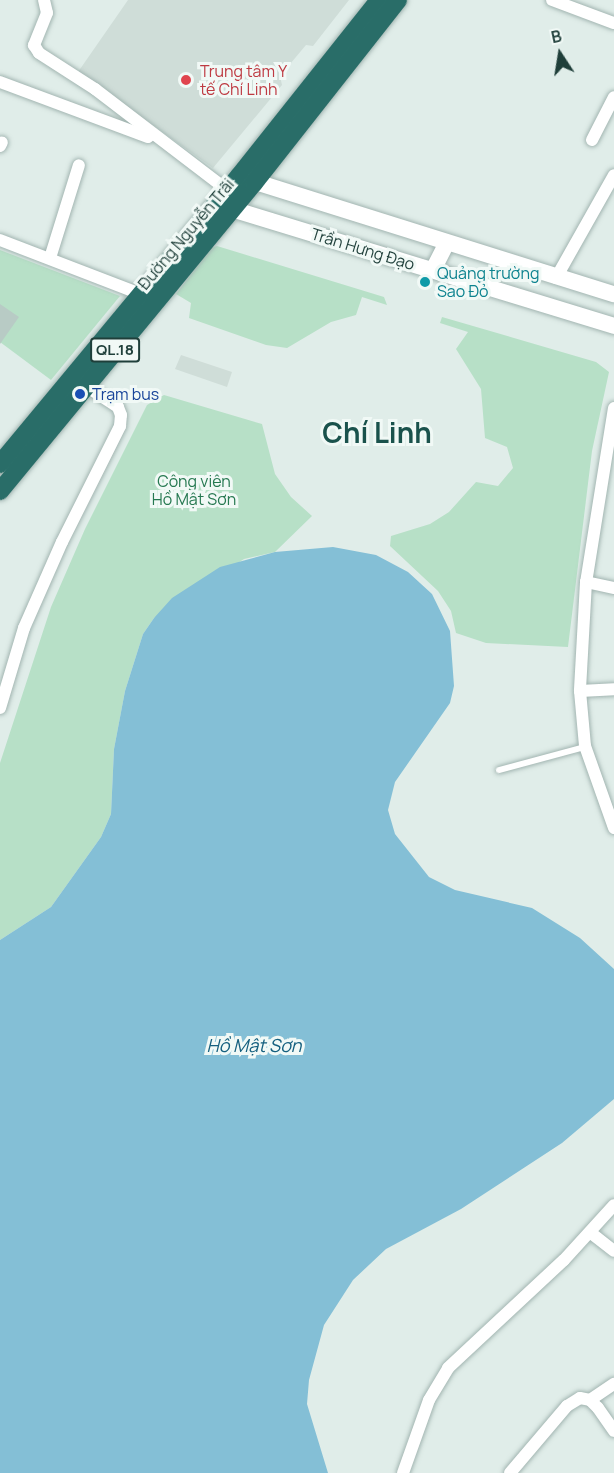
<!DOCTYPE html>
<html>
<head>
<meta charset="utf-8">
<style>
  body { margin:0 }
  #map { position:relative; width:614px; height:1473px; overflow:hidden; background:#e0ede9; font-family:Manrope,sans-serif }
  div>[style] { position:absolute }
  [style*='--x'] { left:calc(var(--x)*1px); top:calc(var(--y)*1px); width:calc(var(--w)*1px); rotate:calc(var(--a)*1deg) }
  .built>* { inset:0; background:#cfddd8 }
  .green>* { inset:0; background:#b7e0c7 }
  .water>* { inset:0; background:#84bfd6 }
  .building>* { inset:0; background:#b8cbc5 }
  .roads { filter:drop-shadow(0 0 2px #a2b5b1) drop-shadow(0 0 2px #a2b5b1) }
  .lane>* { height:6px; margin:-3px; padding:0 3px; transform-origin:3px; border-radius:3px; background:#fff }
  .street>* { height:12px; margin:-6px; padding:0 6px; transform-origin:6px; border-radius:6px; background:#fff }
  .secondary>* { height:16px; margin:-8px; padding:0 8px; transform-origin:8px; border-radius:8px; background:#fff }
  .highway>* { height:18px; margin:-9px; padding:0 9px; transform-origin:9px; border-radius:9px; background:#296d68 }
  .dots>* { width:16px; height:16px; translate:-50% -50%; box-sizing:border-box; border:3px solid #f1f9f6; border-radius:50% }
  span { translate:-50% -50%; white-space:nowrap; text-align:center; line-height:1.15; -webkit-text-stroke:6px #f1f9f6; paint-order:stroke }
  .shield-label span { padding:2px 4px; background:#f1f9f6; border:2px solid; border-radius:4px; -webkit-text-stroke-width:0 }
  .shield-label { font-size:15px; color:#1f3f3a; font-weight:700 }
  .health-label { font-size:16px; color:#be3a42 }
  .left { translate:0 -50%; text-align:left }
  .street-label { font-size:16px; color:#1f3f3a }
  .culture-label { font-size:16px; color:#0d838f }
  .transit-label { font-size:16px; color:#164399 }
  .park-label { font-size:16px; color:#267951 }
  .water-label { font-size:18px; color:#15607f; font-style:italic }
  .town-label { font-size:28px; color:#1a524c; font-weight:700 }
  .north { position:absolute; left:530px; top:24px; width:60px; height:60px; -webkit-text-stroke:4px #f1f9f6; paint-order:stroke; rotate:348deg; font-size:16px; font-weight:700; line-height:24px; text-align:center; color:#1f3f3a }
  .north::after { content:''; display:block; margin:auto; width:21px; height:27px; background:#1f3f3a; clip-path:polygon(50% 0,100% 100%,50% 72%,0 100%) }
</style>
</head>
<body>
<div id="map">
  <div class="built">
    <i style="clip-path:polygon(128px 0,349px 0,313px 46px,306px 45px,280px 76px,282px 85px,213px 168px,78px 72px)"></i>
    <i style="clip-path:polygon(181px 355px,232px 372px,227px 387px,175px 369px)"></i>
  </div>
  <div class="green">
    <i style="clip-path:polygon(217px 246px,384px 297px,387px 305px,362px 297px,356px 315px,331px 322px,287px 348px,266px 345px,189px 318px,191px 303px,176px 294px,211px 248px)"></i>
    <i style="clip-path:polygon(0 250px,120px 296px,51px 380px,0 342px)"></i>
    <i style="clip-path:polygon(442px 317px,596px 362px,609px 372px,592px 451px,568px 647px,486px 643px,456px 633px,451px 611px,438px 591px,390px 546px,391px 536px,430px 524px,449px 512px,476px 482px,498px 486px,513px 468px,507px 447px,485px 438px,481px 389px,456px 349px,468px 332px,440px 323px)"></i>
    <i style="clip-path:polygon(164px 395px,262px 424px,275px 474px,291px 497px,312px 516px,275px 552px,244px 559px,154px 618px,143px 634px,125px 691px,114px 749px,111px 814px,101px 837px,51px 907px,0 940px,0 763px,51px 607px,85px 529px,147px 405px)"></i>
  </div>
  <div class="water">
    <i style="clip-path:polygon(333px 547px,376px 555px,408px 572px,432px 594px,450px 631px,454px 686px,450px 703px,395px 782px,388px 810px,395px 834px,429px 877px,455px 890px,532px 908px,580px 938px,614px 969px,614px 1099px,562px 1143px,461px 1209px,386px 1249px,353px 1280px,324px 1325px,309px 1380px,307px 1404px,328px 1473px,0 1473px,0 940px,51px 907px,101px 837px,111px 814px,114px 749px,125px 691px,143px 634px,154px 618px,172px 598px,220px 567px,275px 552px)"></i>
  </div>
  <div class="building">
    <i style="clip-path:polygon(0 304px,19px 317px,0 344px)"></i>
  </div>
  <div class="roads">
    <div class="lane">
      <i style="--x:499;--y:770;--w:89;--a:-15"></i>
    </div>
    <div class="street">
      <i style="--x:44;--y:0;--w:13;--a:77"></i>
      <i style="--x:47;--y:13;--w:35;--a:112"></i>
      <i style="--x:34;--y:45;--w:9;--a:58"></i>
      <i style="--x:39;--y:53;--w:67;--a:32.7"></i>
      <i style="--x:95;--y:89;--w:166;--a:37.4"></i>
      <i style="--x:552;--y:0;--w:66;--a:20.4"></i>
      <i style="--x:0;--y:82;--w:158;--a:20.4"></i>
      <i style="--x:592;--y:140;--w:48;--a:-62.9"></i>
      <i style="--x:0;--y:146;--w:4;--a:-63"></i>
      <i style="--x:0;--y:240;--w:148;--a:21"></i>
      <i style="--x:50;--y:258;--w:97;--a:-72.7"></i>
      <i style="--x:556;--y:278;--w:118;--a:-60.6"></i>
      <i style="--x:614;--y:408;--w:176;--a:99.1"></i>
      <i style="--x:586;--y:582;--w:109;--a:93.2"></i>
      <i style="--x:580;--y:691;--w:55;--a:84.8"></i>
      <i style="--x:585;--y:746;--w:87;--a:70.5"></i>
      <i style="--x:586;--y:582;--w:29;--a:12"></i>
      <i style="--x:580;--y:691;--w:34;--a:-3"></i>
      <i style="--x:0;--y:708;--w:84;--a:-73.3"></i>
      <i style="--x:24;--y:628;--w:94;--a:-66.2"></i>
      <i style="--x:62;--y:542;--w:130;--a:-63.4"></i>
      <i style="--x:120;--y:426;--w:11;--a:-85"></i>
      <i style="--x:121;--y:415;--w:9;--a:-111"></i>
      <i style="--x:118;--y:407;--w:44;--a:-147"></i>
      <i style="--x:591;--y:1233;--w:29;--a:38"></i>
      <i style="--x:590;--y:1400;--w:29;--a:-34"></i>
      <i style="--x:403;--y:1473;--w:77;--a:-70.4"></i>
      <i style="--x:429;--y:1400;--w:37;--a:-59"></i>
      <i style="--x:448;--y:1368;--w:158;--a:-43"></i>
      <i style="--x:564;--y:1260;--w:74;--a:-47.7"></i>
      <i style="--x:510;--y:1473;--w:88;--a:-49.6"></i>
      <i style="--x:567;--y:1406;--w:15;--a:-32"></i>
      <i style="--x:580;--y:1398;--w:10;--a:11"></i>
      <i style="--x:590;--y:1400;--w:11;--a:45"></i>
      <i style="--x:598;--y:1408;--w:28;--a:55"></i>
    </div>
    <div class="secondary">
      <i style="--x:243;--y:178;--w:389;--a:17.4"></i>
      <i style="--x:222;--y:206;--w:410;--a:17"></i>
      <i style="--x:433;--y:270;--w:29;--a:-63"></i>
    </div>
    <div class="highway">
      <i style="--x:0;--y:464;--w:374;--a:-50.3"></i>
      <i style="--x:239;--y:176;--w:225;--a:-51.5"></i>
      <i style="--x:0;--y:491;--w:399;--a:-50.5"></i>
      <i style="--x:254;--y:183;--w:233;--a:-51.8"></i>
    </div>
  </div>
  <div class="dots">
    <i style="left:186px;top:80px;background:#e0444e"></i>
    <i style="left:425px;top:282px;background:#0f9aa8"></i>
    <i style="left:80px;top:394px;background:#1a4fb4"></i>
  </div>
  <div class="shield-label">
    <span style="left:115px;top:350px">QL.18</span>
  </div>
  <div class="health-label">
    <span class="left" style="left:200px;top:80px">Trung tâm Y<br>tế Chí Linh</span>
  </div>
  <div class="street-label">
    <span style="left:186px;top:234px;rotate:-50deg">Đường Nguyễn Trãi</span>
    <span style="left:363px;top:249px;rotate:17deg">Trần Hưng Đạo</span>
  </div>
  <div class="culture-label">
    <span class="left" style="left:437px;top:282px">Quảng trường<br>Sao Đỏ</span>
  </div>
  <div class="transit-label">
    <span class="left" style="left:92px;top:394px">Trạm bus</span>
  </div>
  <div class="park-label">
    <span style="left:194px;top:490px">Công viên<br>Hồ Mật Sơn</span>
  </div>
  <div class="water-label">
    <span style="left:254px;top:1045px">Hồ Mật Sơn</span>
  </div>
  <div class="town-label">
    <span style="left:377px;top:432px">Chí Linh</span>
  </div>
  <div class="north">B</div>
</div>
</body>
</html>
